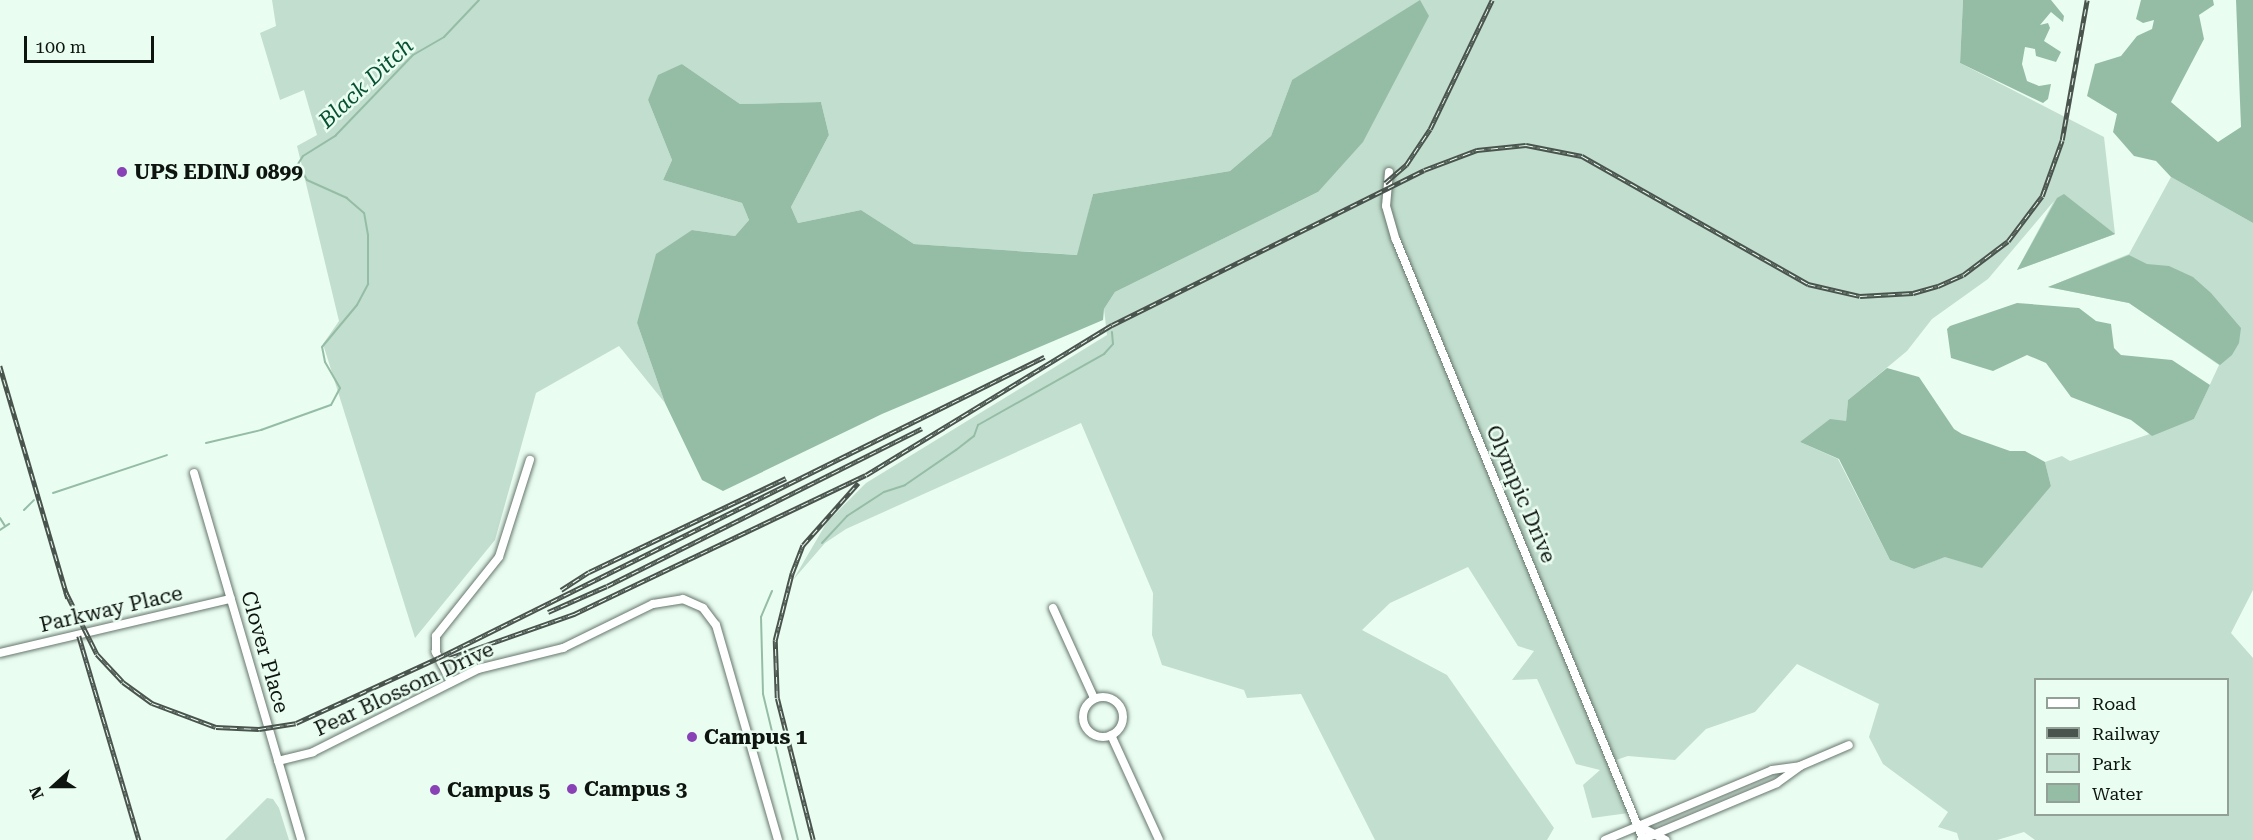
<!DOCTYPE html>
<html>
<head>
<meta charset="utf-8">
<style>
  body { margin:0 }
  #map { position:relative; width:2253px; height:840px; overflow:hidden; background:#eafdf1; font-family:"Roboto Serif",serif }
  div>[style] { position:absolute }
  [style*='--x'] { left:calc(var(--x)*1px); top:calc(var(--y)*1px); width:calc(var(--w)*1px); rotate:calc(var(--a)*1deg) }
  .green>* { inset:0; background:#c2dece }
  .water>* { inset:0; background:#95bda6 }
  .stream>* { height:2px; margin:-1px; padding:0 1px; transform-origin:1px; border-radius:1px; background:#95bda6 }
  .roads { filter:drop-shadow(0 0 2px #66776d) drop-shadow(0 0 2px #66776d) }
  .street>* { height:8px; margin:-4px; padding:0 4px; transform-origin:4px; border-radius:4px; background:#fff }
  .street>.ring { margin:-4px; padding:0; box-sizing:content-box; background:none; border:8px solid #fff; border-radius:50% }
  .rail>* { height:4.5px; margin-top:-2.25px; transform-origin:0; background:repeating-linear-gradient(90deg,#eafdf1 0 7px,#4a544e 0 14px); box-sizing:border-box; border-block:2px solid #4a544e }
  .dots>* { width:16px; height:16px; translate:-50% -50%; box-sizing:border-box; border:3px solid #eafdf1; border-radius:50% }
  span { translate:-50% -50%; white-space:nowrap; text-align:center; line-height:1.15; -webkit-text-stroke:5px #eafdf1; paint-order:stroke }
  .poi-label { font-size:21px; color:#0e1511; font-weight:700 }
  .left { translate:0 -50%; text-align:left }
  .street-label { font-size:21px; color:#0e1511 }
  .water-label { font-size:22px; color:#075133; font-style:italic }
  .legend { position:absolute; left:2034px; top:678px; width:195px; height:138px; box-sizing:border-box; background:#eafdf1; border:2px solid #92a097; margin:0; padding:8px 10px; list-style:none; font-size:18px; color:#0e1511 }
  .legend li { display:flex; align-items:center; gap:12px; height:30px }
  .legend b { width:30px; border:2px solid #92a097 }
  .north { position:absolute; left:24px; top:756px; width:60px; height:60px; -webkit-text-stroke:4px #eafdf1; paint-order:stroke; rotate:249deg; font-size:16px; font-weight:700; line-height:24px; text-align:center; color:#0e1511 }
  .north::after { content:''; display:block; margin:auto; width:21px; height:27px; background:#0e1511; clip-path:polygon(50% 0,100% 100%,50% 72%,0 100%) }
  .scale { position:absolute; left:24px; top:36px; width:130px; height:27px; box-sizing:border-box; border:3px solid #0e1511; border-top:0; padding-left:8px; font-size:18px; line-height:21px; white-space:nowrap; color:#0e1511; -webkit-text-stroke:4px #eafdf1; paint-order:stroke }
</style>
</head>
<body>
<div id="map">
  <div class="green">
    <i style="clip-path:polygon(evenodd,272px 0,1963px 0,1960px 63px,2104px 137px,2115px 234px,2017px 270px,2054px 201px,1988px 279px,1932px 319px,1907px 351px,1848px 400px,1846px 422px,1800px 442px,1838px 459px,1890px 560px,1914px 569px,1944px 557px,2051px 486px,2045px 462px,2062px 456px,2070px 461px,2194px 419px,2219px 365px,2129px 303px,2048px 287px,2129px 254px,2171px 177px,2253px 223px,2253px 590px,2231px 633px,2253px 658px,2253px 840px,2035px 840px,2024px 832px,1997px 840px,1959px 840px,1957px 833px,1938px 827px,1948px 812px,1883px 764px,1869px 737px,1879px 704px,1797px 664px,1755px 712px,1706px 729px,1675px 760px,1628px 756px,1616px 760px,1636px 812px,1592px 818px,1583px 785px,1600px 770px,1576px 764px,1537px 679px,1512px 680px,1534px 651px,1518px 646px,1468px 567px,1390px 603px,1362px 630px,1447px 675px,1554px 828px,1547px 840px,1375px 840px,1301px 694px,1247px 698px,1244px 690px,1162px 665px,1152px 635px,1153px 593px,1081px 423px,846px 529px,825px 543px,793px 580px,827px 522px,866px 483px,1107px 335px,1104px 309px,1115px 292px,1318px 192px,1292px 80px,1271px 136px,1230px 171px,1093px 194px,1078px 255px,914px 244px,861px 210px,798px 223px,791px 207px,829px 135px,821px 102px,740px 104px,682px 64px,648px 100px,672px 160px,663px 180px,742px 203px,749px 220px,735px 236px,692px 230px,637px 323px,665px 403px,619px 346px,536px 393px,495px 540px,415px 638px,323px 344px,339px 321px,297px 146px,317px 135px,304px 90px,280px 100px,260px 33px,276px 26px,272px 0,2036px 680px,2228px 680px,2228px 814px,2036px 814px,2036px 680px)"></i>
    <i style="clip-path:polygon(267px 798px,273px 799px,279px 808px,289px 840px,225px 840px)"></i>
  </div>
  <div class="water">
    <i style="clip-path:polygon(1420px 0,1429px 16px,1363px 142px,1318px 192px,1115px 292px,1104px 309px,1103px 320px,882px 414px,723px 491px,702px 480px,665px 403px,637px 323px,656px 254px,692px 230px,735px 236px,749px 220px,742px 203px,663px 180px,672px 160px,648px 100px,658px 75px,682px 64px,740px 104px,821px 102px,829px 135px,791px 207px,798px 223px,861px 210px,914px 244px,1077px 255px,1093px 194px,1230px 171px,1271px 136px,1292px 80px)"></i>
    <i style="clip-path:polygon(1963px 0,2051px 0,2064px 16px,2063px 22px,2051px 12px,2040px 25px,2048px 23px,2050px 28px,2044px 41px,2061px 52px,2056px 62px,2036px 56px,2035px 49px,2025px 47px,2022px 64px,2027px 81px,2039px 86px,2051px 84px,2048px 99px,2043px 103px,1960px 63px)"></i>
    <i style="clip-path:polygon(2141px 0,2213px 0,2214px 5px,2199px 15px,2204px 39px,2171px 102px,2218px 142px,2241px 127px,2236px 0,2253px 0,2253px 223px,2171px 177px,2156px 161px,2134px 156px,2113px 132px,2117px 114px,2087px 96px,2095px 64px,2121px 56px,2137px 36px,2152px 29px,2154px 20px,2143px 23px,2136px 19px)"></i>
    <i style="clip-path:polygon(2064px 194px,2115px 234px,2017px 270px,2057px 198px)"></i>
    <i style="clip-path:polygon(2129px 255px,2147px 264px,2169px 266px,2193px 277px,2211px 293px,2241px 328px,2239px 343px,2232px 355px,2220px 365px,2129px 303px,2048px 287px)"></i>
    <i style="clip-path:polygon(2017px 303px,2079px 308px,2096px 321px,2111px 324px,2114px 348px,2121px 355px,2172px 360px,2210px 385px,2194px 419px,2152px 436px,2131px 420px,2071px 397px,2046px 363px,2027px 355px,1993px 371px,1951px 358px,1947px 329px,1950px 326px)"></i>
    <i style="clip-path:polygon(1887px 368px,1919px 377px,1954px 429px,1962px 434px,2010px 451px,2025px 451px,2045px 462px,2051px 486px,1982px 568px,1945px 557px,1914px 569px,1890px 560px,1839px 459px,1800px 442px,1830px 419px,1846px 421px,1848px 400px)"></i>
  </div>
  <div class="stream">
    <i style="--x:206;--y:443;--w:57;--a:-13.3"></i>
    <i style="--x:261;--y:430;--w:74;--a:-19.7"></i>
    <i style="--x:331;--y:405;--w:19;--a:-62"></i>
    <i style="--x:340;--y:388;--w:30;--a:-120"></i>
    <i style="--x:325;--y:362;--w:15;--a:-101"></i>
    <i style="--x:322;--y:347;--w:55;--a:-50.2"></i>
    <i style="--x:357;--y:305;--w:24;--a:-62"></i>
    <i style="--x:368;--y:284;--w:49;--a:-90"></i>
    <i style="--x:368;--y:235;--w:22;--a:-100"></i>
    <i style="--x:364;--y:213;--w:23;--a:-139"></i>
    <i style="--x:347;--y:198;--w:44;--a:-155.8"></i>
    <i style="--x:307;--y:180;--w:18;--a:-119"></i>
    <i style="--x:298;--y:164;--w:9;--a:-58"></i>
    <i style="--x:303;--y:156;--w:39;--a:-32"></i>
    <i style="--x:336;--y:135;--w:111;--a:-46.1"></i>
    <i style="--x:413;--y:55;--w:36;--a:-30"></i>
    <i style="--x:444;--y:37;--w:51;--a:-46.6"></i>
    <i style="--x:53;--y:493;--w:120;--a:-18.4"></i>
    <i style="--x:24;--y:510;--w:14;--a:-45"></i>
    <i style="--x:0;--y:518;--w:9;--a:58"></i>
    <i style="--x:0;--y:530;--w:11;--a:-34"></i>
    <i style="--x:822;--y:543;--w:37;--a:-47"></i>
    <i style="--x:847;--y:516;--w:44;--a:-33"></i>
    <i style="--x:884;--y:492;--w:22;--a:-18"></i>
    <i style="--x:905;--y:485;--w:62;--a:-34.5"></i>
    <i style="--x:956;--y:450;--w:23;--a:-38"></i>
    <i style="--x:974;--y:436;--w:12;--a:-70"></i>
    <i style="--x:978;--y:425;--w:145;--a:-29.4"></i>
    <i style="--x:1104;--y:354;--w:13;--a:-48"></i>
    <i style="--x:1113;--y:344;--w:12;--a:-95"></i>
    <i style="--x:772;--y:591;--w:28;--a:113"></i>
    <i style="--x:761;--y:617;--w:77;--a:88.5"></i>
    <i style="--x:763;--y:694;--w:150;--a:76.5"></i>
  </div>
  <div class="roads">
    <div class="street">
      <i style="--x:1389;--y:172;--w:34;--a:95"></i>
      <i style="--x:1386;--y:206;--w:35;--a:74"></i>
      <i style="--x:1396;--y:240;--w:648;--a:67.59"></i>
      <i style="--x:194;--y:473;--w:382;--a:73.7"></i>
      <i style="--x:1053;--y:608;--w:99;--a:65.5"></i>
      <i style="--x:0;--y:653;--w:237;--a:-13.2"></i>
      <i style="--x:451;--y:682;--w:34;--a:-117"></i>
      <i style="--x:436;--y:652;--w:16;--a:-90"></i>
      <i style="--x:436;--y:636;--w:101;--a:-51.4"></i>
      <i style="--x:499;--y:557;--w:102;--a:-72.3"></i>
      <i class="ring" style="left:1083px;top:697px;width:32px;height:32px"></i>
      <i style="--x:1111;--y:735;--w:115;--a:65.4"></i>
      <i style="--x:278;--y:761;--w:36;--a:-14"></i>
      <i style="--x:313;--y:752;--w:185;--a:-26.7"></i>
      <i style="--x:478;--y:669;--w:88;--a:-13.9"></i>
      <i style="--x:563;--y:648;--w:100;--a:-26.1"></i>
      <i style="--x:653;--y:604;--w:30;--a:-9"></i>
      <i style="--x:683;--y:599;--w:22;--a:24"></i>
      <i style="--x:703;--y:608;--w:21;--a:53"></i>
      <i style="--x:716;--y:625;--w:224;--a:73.9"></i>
      <i style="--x:1639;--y:826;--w:30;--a:28"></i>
      <i style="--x:1605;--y:840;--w:181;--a:-22.7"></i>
      <i style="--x:1772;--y:770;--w:28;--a:-8"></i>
      <i style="--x:1641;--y:840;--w:147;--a:-22.7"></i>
      <i style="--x:1777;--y:783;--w:29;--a:-36"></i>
      <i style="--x:1800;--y:766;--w:53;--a:-23.2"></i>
    </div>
  </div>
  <div class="rail">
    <i style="--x:1385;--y:183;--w:28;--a:-41"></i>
    <i style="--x:1406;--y:165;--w:43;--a:-56.3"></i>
    <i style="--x:1430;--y:129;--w:143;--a:-64.3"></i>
    <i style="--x:0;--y:366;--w:242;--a:73.7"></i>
    <i style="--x:561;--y:590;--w:33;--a:-33"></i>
    <i style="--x:589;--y:572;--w:218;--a:-25.5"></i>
    <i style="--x:66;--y:592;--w:69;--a:63.4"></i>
    <i style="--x:97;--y:654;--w:38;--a:47"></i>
    <i style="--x:123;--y:682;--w:36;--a:36"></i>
    <i style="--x:152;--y:703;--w:68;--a:20.6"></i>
    <i style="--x:216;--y:727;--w:43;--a:2.7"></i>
    <i style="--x:259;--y:729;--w:37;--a:-9"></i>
    <i style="--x:296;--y:723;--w:156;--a:-24.6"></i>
    <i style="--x:438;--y:658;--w:677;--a:-26.41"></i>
    <i style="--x:548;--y:612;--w:64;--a:-23.8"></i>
    <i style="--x:607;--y:586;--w:352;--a:-26.6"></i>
    <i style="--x:79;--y:636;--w:213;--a:73.6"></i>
    <i style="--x:449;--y:658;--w:133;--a:-19.4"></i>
    <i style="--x:574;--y:614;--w:323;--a:-25.5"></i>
    <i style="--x:866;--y:475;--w:288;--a:-31.4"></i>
    <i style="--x:1112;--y:325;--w:348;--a:-26.4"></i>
    <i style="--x:1424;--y:170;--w:57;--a:-20.7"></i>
    <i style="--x:1477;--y:150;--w:49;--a:-5.8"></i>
    <i style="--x:1526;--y:145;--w:57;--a:11.1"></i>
    <i style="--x:1582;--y:156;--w:260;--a:29.5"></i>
    <i style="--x:1808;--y:284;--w:53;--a:13"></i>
    <i style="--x:1860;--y:296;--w:53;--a:-3.2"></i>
    <i style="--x:1913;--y:293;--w:26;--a:-16"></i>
    <i style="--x:1938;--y:286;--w:27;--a:-24"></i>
    <i style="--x:1963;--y:275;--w:56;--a:-37.1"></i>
    <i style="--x:2008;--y:241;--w:56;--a:-52.9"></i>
    <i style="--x:2042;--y:196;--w:59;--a:-70.3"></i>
    <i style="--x:2062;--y:140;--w:142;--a:-79.9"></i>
    <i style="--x:813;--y:840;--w:146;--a:-104.2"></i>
    <i style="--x:777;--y:698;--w:58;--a:-92"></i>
    <i style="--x:775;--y:640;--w:69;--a:-75.8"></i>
    <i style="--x:792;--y:573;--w:30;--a:-69"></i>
    <i style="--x:803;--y:545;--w:83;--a:-48.4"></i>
  </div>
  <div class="dots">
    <i style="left:122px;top:172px;background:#8942b5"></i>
    <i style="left:692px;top:737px;background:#8942b5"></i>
    <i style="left:572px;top:789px;background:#8942b5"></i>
    <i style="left:435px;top:790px;background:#8942b5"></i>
  </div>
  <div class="poi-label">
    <span class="left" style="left:134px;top:172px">UPS EDINJ 0899</span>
    <span class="left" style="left:704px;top:737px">Campus 1</span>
    <span class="left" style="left:584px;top:789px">Campus 3</span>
    <span class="left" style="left:447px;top:790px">Campus 5</span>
  </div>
  <div class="street-label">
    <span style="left:1521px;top:494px;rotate:67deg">Olympic Drive</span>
    <span style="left:111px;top:609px;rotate:-13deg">Parkway Place</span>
    <span style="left:265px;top:652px;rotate:74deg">Clover Place</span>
    <span style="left:404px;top:689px;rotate:-25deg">Pear Blossom Drive</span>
  </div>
  <div class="water-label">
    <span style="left:366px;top:83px;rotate:-43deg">Black Ditch</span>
  </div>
  <ul class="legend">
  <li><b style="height:8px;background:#fff"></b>Road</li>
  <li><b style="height:8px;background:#4a544e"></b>Railway</li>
  <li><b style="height:16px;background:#c2dece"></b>Park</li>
  <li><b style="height:16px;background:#95bda6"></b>Water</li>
  </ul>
  <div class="north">N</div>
  <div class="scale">100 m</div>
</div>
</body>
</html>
